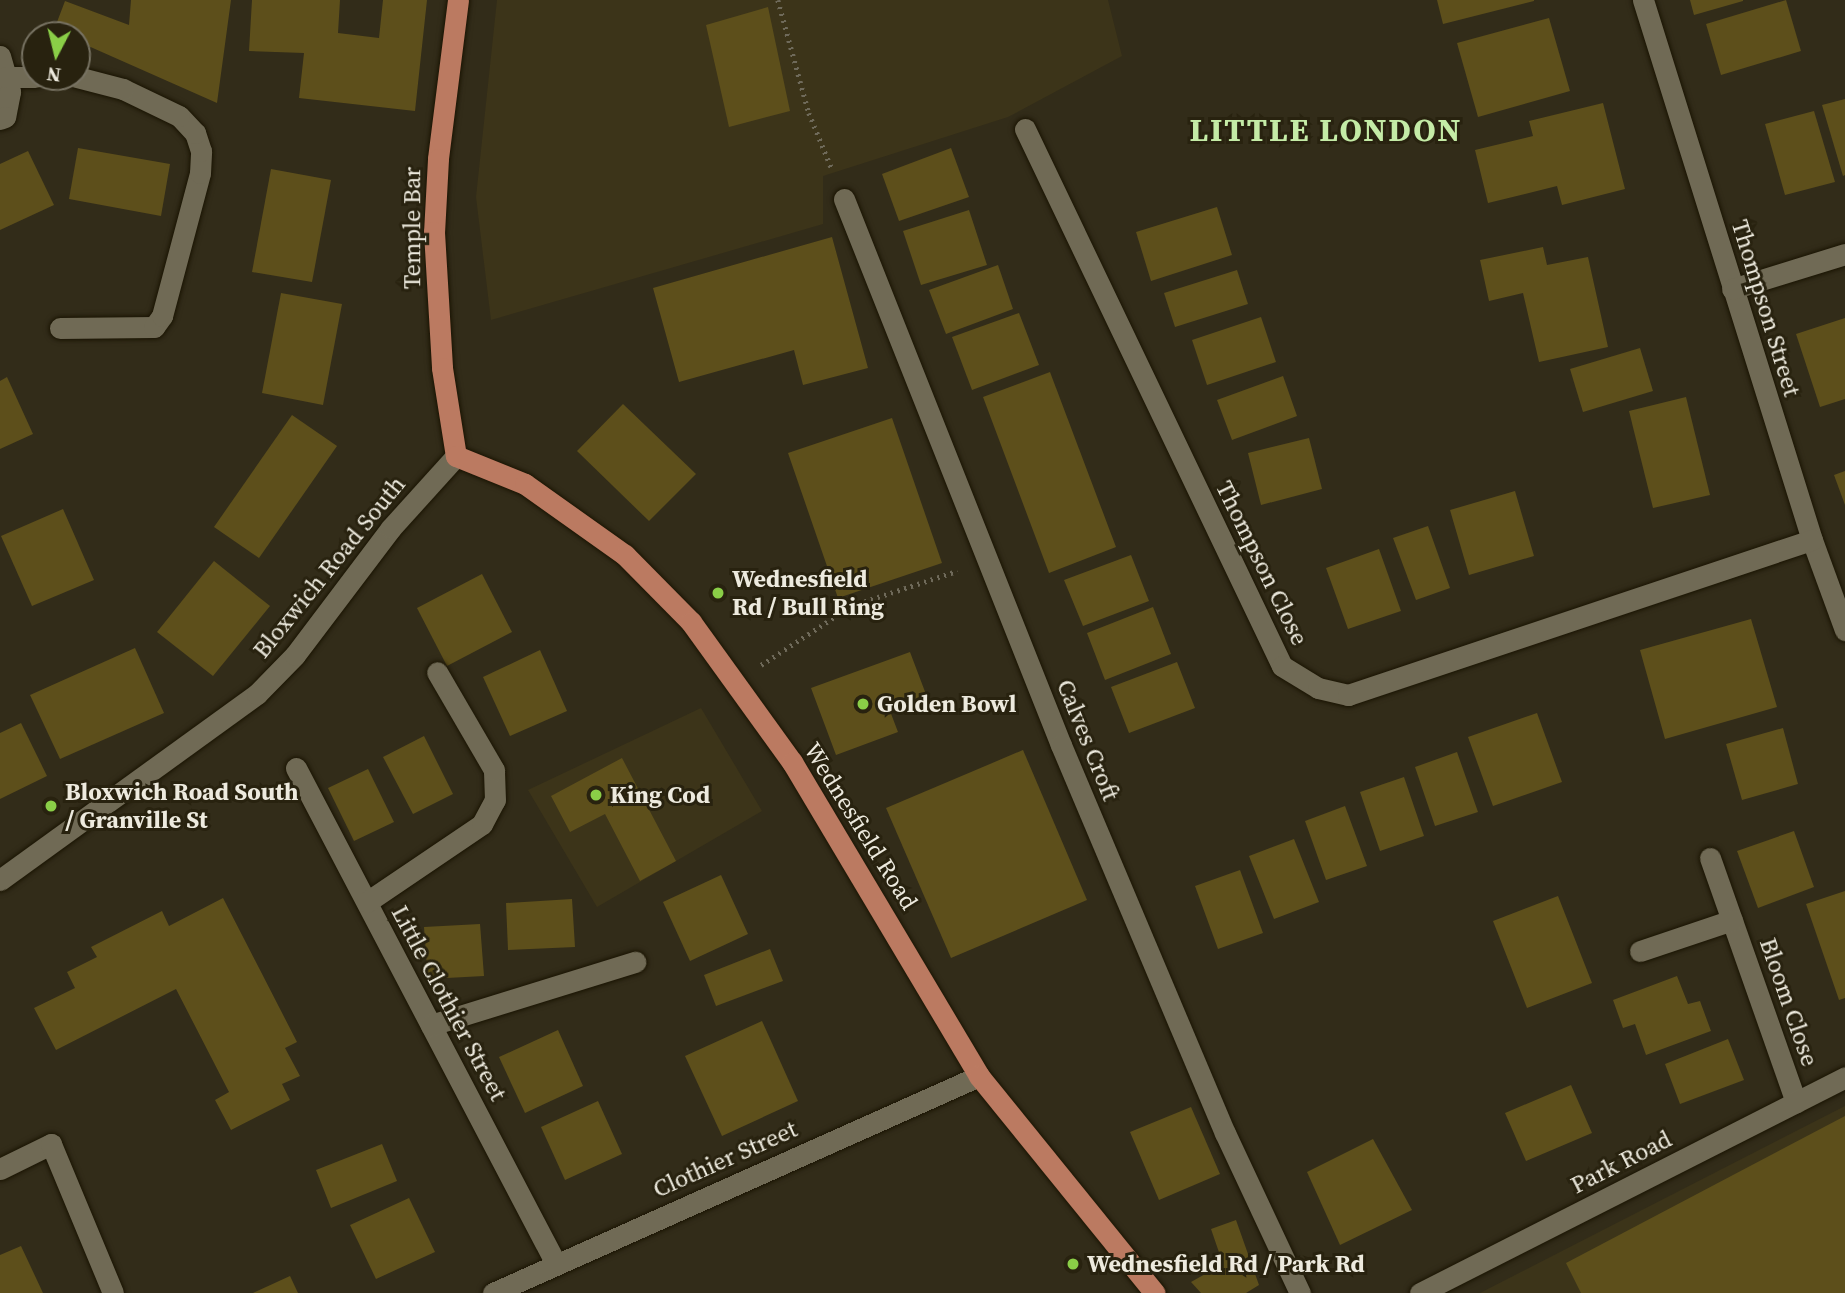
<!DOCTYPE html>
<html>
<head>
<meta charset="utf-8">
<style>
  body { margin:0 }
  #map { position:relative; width:1845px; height:1293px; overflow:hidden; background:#322c19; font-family:"Source Serif 4",serif }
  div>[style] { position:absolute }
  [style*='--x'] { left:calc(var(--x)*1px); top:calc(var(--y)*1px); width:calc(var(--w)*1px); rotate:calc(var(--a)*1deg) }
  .built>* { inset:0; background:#3c3419 }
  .building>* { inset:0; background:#5d4f1b }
  .path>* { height:4.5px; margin-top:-2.25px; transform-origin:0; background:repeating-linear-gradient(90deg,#6f6a5a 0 2px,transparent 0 7px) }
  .roads { filter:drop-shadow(0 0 2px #1a1403) drop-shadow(0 0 2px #1a1403) }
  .minor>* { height:21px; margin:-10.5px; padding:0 10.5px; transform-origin:10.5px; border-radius:10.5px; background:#706a55 }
  .major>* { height:21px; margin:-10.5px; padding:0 10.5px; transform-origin:10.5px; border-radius:10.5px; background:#bb7a61 }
  .dots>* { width:19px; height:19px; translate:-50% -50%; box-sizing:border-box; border:4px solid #28220f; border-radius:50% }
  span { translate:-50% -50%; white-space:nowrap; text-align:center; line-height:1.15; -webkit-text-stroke:6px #28220f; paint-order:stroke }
  .street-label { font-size:24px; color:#edeade }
  .poi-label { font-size:24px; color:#edeade; font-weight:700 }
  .left { translate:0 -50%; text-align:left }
  .district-label { font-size:32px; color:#c4eba6; font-weight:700; letter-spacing:2px }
  .north { position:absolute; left:21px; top:21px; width:70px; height:70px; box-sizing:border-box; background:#28220f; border:2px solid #777262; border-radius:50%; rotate:187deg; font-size:19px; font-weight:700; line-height:28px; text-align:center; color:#edeade }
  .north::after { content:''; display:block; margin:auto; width:24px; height:32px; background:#8ace47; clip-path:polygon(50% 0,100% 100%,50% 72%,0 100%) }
</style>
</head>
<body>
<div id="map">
  <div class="built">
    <i style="clip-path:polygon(497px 0,1108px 0,1122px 56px,1008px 117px,823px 176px,823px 224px,491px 320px,476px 197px)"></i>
    <i style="clip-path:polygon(701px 708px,762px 811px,597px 907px,528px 790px)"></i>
    <i style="clip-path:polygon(1845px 1106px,1845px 1293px,1480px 1293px)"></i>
  </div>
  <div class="building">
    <i style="clip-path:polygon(131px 0,231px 0,217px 103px,77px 41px,77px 35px,54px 30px,65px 1px,129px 25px)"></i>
    <i style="clip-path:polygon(252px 0,340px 0,338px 33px,379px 38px,383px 0,427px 0,415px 111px,299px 98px,304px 53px,249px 51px)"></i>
    <i style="clip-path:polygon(1437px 0,1534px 0,1534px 1px,1443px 24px)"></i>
    <i style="clip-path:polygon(1690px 0,1743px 0,1743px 1px,1694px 15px)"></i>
    <i style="clip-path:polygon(1786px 0,1801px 51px,1721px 75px,1706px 24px)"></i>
    <i style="clip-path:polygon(768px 7px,790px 111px,729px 127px,706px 25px)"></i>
    <i style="clip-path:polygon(1549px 18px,1570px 91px,1478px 117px,1457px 43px)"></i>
    <i style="clip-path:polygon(1845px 99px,1845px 175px,1843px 176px,1822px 105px)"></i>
    <i style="clip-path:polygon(1603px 103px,1625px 189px,1562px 205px,1557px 186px,1488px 203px,1475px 150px,1533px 136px,1529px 121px)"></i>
    <i style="clip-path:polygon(1814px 111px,1835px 182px,1785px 195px,1765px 124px)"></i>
    <i style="clip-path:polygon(78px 148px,170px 164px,161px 216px,69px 199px)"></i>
    <i style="clip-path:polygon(951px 148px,969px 197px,899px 221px,882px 174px)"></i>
    <i style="clip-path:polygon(28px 151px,54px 205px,0 230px,0 164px)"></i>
    <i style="clip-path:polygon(271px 169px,331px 180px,312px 282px,252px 272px)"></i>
    <i style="clip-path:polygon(1217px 207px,1232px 255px,1151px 281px,1136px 232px)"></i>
    <i style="clip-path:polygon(969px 210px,987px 265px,921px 285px,903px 231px)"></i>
    <i style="clip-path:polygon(832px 237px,868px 368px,803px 385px,794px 350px,679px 382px,653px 288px)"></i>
    <i style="clip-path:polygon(1543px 247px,1547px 265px,1588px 257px,1608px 347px,1539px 362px,1523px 293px,1489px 301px,1480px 260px)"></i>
    <i style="clip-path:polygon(998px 265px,1013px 309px,946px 334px,929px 290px)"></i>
    <i style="clip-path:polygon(1237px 270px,1248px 304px,1175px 327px,1164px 293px)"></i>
    <i style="clip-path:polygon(281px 293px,342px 304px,323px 405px,262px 393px)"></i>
    <i style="clip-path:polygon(1019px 313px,1039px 365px,972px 390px,952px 337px)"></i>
    <i style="clip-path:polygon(1261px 317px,1276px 362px,1207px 385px,1192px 340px)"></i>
    <i style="clip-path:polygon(1845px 318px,1845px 399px,1820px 407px,1796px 334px)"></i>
    <i style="clip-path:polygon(1640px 348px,1653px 391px,1583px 412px,1570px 369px)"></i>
    <i style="clip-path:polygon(1050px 372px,1116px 547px,1049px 573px,983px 397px)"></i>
    <i style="clip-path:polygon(1283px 376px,1297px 416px,1232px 440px,1217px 400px)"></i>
    <i style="clip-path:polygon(7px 377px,33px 434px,0 449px,0 381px)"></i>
    <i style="clip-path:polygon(1686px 397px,1710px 495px,1653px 508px,1629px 411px)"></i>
    <i style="clip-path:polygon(623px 404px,696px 474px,649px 521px,577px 451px)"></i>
    <i style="clip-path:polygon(292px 415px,337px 446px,259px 558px,214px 527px)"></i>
    <i style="clip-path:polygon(892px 418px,942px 563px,838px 598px,788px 453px)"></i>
    <i style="clip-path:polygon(1309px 438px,1322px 489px,1261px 505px,1248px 453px)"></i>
    <i style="clip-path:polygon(1845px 471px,1845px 505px,1834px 475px)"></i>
    <i style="clip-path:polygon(1515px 491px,1534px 556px,1469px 575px,1450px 510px)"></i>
    <i style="clip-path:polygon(63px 509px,94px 580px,32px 606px,1px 536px)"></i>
    <i style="clip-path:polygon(1428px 526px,1450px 588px,1416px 600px,1393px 538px)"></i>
    <i style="clip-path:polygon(1379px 549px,1401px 611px,1348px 629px,1326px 568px)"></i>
    <i style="clip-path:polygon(1131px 555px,1149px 601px,1083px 626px,1064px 580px)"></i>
    <i style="clip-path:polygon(214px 561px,270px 606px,213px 676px,157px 632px)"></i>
    <i style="clip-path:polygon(482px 574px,512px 632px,447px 666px,417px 608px)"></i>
    <i style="clip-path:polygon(1153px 607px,1171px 654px,1105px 680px,1087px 633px)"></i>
    <i style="clip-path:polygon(1751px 619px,1777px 707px,1665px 739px,1640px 650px)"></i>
    <i style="clip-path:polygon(135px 648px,164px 713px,60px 759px,30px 695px)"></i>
    <i style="clip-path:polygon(540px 650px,567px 711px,510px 736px,483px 677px)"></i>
    <i style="clip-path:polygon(910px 652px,927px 697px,890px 711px,898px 732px,836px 755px,811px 688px)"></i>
    <i style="clip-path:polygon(1177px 662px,1195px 708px,1129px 733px,1111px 687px)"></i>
    <i style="clip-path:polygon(1537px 713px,1562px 782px,1493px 806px,1468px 737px)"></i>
    <i style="clip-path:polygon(21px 723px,47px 776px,0 799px,0 733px)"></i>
    <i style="clip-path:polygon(1783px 728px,1798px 784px,1742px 800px,1726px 744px)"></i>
    <i style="clip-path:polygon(424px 736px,453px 794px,413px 814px,383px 757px)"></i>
    <i style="clip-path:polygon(1023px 750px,1087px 900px,951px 958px,886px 808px)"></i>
    <i style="clip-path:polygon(1457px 752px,1478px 812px,1435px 826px,1415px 767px)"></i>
    <i style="clip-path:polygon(622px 758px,676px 861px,640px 881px,605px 814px,570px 832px,551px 796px)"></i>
    <i style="clip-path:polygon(368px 769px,394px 822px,354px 841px,328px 788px)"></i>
    <i style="clip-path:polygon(1404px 777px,1424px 836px,1380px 851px,1360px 792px)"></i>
    <i style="clip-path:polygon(1345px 806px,1367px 866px,1326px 880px,1305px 821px)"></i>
    <i style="clip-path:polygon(1794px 831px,1814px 887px,1758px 908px,1737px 851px)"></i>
    <i style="clip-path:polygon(1294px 839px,1319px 902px,1274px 919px,1249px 856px)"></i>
    <i style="clip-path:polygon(1240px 870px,1263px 933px,1218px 949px,1195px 886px)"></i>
    <i style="clip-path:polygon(721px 875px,748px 934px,690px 961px,663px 902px)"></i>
    <i style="clip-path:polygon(1845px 891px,1845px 998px,1839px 1000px,1806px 904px)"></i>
    <i style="clip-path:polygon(1558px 896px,1592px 983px,1527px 1008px,1493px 921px)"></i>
    <i style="clip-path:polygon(223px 898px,297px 1042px,285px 1048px,300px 1076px,282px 1084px,290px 1100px,231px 1130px,215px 1100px,229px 1092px,176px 989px,56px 1050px,34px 1008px,75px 988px,67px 972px,97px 957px,91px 947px,162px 911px,169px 926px)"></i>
    <i style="clip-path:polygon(572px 899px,575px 947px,508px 950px,506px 903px)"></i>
    <i style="clip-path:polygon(480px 924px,484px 976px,428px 979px,424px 927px)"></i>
    <i style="clip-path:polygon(770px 949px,783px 981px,716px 1006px,704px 975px)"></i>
    <i style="clip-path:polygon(1677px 976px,1688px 1004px,1700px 1001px,1711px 1031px,1646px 1055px,1635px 1024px,1623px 1028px,1613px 1000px)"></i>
    <i style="clip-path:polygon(762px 1021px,798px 1101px,722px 1136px,685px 1056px)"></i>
    <i style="clip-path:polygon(558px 1030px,583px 1086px,525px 1113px,499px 1057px)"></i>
    <i style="clip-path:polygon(1728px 1039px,1744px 1080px,1680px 1104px,1665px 1064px)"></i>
    <i style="clip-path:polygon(1571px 1085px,1592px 1133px,1526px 1161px,1505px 1113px)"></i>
    <i style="clip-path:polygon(598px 1101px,622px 1154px,565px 1180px,541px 1127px)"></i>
    <i style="clip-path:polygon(1191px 1107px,1220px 1174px,1159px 1200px,1130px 1132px)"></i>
    <i style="clip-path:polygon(1845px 1116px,1845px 1293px,1581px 1293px,1566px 1263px)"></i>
    <i style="clip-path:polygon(1373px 1139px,1412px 1210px,1340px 1245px,1307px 1172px)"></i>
    <i style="clip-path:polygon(382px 1144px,397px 1181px,331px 1208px,316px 1170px)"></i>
    <i style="clip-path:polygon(409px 1198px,435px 1252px,376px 1279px,350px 1225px)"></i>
    <i style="clip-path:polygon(1236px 1220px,1259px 1285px,1246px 1293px,1201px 1293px,1191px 1282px,1223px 1264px,1211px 1229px)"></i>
    <i style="clip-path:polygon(21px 1246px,43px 1293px,0 1293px,0 1255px)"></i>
    <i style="clip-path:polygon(290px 1276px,298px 1293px,253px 1293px)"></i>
  </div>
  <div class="path">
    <i style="--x:778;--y:0;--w:117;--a:74.7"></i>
    <i style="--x:809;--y:113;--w:61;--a:67.7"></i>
    <i style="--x:761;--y:665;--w:108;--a:-33.2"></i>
    <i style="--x:851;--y:606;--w:112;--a:-18.3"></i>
  </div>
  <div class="roads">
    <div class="minor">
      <i style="--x:1643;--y:0;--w:566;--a:72.62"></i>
      <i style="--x:1812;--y:540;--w:96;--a:69.9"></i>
      <i style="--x:0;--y:56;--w:37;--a:74"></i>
      <i style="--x:10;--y:92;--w:25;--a:101"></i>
      <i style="--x:5;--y:117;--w:5;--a:158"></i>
      <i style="--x:6;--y:77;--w:29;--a:0"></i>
      <i style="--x:1025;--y:129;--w:595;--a:64.42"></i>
      <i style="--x:1282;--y:666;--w:42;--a:31.4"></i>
      <i style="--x:1318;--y:688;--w:31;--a:13"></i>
      <i style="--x:1348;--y:695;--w:489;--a:-18.5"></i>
      <i style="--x:844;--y:199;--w:588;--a:68.33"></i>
      <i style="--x:1061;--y:745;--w:421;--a:67.1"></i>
      <i style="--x:1225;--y:1133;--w:177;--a:64.9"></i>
      <i style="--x:1732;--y:289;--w:118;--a:-17.2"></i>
      <i style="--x:60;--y:328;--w:94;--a:-0.6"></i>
      <i style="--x:154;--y:327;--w:14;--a:-54"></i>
      <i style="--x:162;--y:316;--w:148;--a:-75.1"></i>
      <i style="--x:200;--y:173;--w:22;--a:-87"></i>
      <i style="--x:201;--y:151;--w:19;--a:-108"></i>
      <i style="--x:195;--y:133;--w:23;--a:-133"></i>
      <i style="--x:179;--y:116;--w:62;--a:-154.3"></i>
      <i style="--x:123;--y:89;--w:48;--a:-165.4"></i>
      <i style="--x:296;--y:768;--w:558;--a:62.33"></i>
      <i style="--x:1710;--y:858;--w:259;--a:70.6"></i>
      <i style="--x:0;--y:880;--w:317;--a:-35.9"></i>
      <i style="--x:257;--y:694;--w:54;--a:-45.7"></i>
      <i style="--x:295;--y:655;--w:159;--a:-52.9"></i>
      <i style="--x:391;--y:528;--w:97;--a:-47.9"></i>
      <i style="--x:367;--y:902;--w:139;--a:-34.1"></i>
      <i style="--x:482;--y:824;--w:27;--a:-62"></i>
      <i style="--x:495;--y:800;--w:30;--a:-92"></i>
      <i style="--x:494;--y:770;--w:113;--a:-120.2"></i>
      <i style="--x:1640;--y:951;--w:97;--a:-18.6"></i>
      <i style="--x:431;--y:1025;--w:214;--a:-17.2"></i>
      <i style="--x:0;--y:1169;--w:57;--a:-26.1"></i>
      <i style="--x:51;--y:1144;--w:161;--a:67.4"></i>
      <i style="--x:493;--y:1293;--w:532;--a:-24.06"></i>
      <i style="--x:1420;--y:1293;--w:477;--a:-26.9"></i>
    </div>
    <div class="major">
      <i style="--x:458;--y:0;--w:160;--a:97.2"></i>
      <i style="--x:438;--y:159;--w:73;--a:93.1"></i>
      <i style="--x:434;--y:232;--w:136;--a:86.6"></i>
      <i style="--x:442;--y:368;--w:89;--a:81"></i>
      <i style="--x:456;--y:456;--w:74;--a:22.1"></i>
      <i style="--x:525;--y:484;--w:123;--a:35.4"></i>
      <i style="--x:625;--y:555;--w:94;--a:45.4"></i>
      <i style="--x:691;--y:622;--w:173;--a:54.2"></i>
      <i style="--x:792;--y:762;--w:365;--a:59.2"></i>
      <i style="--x:979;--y:1076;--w:279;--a:51"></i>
    </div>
  </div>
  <div class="dots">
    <i style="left:718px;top:593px;background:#8ace47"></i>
    <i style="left:863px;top:704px;background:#8ace47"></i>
    <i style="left:596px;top:795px;background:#8ace47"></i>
    <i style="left:51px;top:806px;background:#8ace47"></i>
    <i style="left:1073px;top:1264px;background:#8ace47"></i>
  </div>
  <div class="street-label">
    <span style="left:412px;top:228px;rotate:-90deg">Temple Bar</span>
    <span style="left:1766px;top:308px;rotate:73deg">Thompson Street</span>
    <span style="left:1262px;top:563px;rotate:64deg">Thompson Close</span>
    <span style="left:329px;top:567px;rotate:-51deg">Bloxwich Road South</span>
    <span style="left:1088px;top:740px;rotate:68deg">Calves Croft</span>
    <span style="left:861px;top:826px;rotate:58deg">Wednesfield Road</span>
    <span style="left:1789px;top:1002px;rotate:71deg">Bloom Close</span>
    <span style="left:449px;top:1003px;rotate:62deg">Little Clothier Street</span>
    <span style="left:725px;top:1159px;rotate:-24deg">Clothier Street</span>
    <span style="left:1621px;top:1162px;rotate:-27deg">Park Road</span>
  </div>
  <div class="poi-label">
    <span class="left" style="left:732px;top:593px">Wednesfield<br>Rd / Bull Ring</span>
    <span class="left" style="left:877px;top:704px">Golden Bowl</span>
    <span class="left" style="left:65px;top:806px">Bloxwich Road South<br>/ Granville St</span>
    <span class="left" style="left:610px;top:795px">King Cod</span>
    <span class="left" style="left:1087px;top:1264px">Wednesfield Rd / Park Rd</span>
  </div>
  <div class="district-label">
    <span style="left:1326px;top:130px">LITTLE LONDON</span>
  </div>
  <div class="north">N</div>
</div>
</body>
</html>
